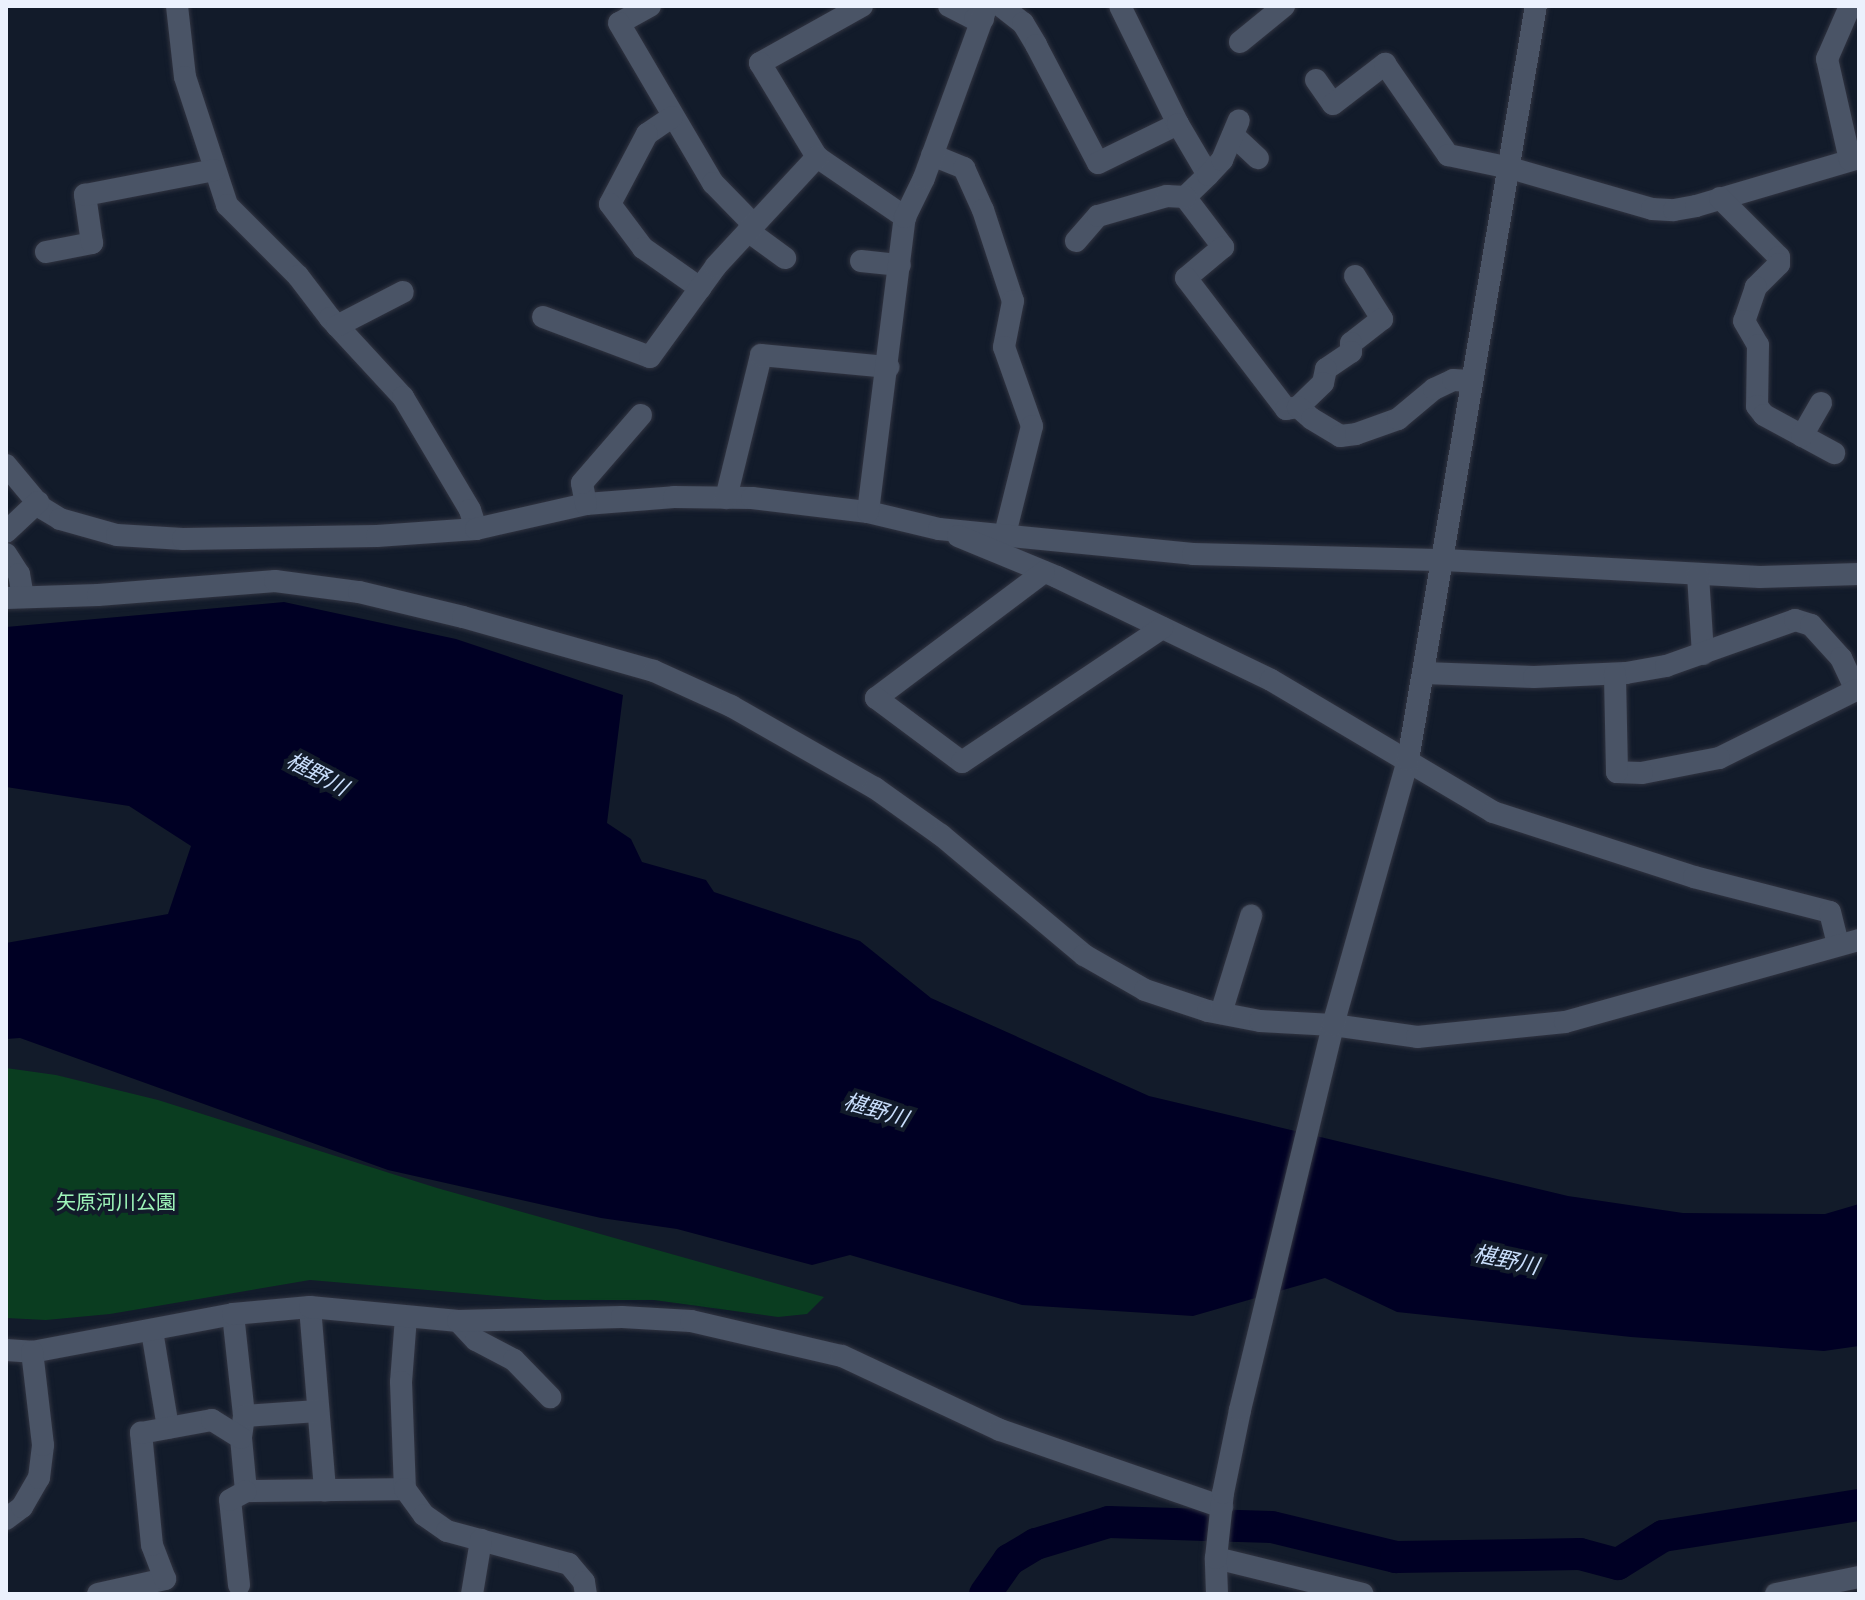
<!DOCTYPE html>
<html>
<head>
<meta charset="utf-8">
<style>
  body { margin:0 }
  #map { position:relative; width:1865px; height:1600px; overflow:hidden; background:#121b2a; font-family:"PT Sans","Noto Sans JP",sans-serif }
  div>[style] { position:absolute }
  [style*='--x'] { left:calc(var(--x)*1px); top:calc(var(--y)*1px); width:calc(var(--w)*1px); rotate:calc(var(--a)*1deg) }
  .green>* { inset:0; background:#0a3d20 }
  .water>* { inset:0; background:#000024 }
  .river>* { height:32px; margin:-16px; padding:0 16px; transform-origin:16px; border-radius:16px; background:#000024 }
  .roads { filter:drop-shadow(0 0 2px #313441) drop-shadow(0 0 2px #313441) }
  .minor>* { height:22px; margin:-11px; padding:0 11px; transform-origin:11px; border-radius:11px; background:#4a5466 }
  span { translate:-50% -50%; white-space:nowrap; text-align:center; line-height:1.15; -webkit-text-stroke:8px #121b2a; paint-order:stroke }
  .park-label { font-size:20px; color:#9ef5b9 }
  .water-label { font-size:22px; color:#cadffd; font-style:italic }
  .frame { position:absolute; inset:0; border:8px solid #ebf1fd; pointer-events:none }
</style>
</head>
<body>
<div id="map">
  <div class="green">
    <i style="clip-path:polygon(6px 1068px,56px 1075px,158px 1100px,437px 1188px,824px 1297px,807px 1314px,778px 1317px,654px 1300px,545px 1300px,310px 1280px,110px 1314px,46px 1320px,6px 1318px)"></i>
  </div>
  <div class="water">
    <i style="clip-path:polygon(284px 602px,456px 639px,623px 695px,607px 823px,631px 839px,642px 862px,706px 880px,714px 892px,860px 941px,931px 998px,1149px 1096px,1568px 1196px,1683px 1213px,1825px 1214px,1859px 1204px,1859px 1346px,1824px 1351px,1631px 1337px,1397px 1312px,1325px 1278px,1193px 1316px,1022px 1305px,850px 1255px,812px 1265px,677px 1229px,601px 1218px,388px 1170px,20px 1038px,6px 1039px,6px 943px,168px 914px,191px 846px,129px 806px,6px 787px,6px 627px)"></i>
  </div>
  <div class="river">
    <i style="--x:985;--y:1594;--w:42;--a:-54.8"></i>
    <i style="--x:1009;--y:1560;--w:31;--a:-31"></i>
    <i style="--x:1036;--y:1544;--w:76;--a:-16.8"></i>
    <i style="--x:1109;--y:1522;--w:163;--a:1.8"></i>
    <i style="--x:1272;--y:1527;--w:128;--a:13.6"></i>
    <i style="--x:1396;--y:1557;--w:184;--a:-0.9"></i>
    <i style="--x:1580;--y:1554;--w:39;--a:15"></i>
    <i style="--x:1618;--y:1564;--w:53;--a:-31.9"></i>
    <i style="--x:1663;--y:1536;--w:198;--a:-9"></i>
  </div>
  <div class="roads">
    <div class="minor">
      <i style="--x:177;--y:6;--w:71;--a:83.6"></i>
      <i style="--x:185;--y:77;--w:135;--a:71.8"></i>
      <i style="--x:227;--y:205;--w:100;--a:45"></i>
      <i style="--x:298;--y:276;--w:53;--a:52.7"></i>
      <i style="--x:330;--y:318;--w:108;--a:47.3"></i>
      <i style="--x:403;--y:397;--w:131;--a:59.3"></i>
      <i style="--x:470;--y:510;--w:20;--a:72"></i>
      <i style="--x:650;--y:6;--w:35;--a:151"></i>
      <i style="--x:619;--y:23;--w:186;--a:59.6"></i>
      <i style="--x:713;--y:183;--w:59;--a:45.7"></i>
      <i style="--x:862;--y:6;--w:117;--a:150.8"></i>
      <i style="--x:760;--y:63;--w:110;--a:58.8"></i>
      <i style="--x:817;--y:157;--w:107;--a:34.3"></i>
      <i style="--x:949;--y:6;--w:29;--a:27"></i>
      <i style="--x:975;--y:19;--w:8;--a:0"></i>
      <i style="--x:1001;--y:6;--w:28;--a:38"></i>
      <i style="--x:1023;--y:23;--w:26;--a:59"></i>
      <i style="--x:1036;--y:45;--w:133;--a:62.3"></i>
      <i style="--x:1098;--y:163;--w:89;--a:-26"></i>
      <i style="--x:1178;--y:124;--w:131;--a:-116.2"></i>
      <i style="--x:1240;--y:42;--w:57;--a:-39.3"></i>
      <i style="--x:1316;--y:80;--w:29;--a:55"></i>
      <i style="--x:1333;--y:104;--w:66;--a:-37.6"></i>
      <i style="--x:1385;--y:64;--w:111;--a:55.3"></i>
      <i style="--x:1448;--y:155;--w:63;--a:11.8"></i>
      <i style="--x:1510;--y:168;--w:148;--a:16.1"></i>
      <i style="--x:1652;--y:209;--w:22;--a:3"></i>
      <i style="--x:1674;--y:210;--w:22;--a:-10"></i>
      <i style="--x:1696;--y:206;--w:170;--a:-16.4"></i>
      <i style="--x:672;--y:117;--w:30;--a:146"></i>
      <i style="--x:647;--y:134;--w:79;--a:117.9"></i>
      <i style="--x:610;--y:204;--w:55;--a:53.1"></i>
      <i style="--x:643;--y:248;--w:70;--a:35.1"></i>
      <i style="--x:1178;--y:124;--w:59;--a:59.5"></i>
      <i style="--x:1208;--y:175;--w:32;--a:136"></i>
      <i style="--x:1185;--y:197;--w:63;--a:52.8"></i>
      <i style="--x:1223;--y:247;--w:48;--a:140"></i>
      <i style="--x:1186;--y:278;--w:165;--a:52.6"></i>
      <i style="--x:1286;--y:409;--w:12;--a:-9"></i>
      <i style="--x:1233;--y:135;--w:34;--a:43"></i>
      <i style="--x:932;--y:155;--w:35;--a:22"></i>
      <i style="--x:964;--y:168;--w:46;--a:65.7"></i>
      <i style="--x:983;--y:210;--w:96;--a:71.8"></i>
      <i style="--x:1013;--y:301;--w:47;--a:101.1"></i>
      <i style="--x:1004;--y:347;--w:84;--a:70.5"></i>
      <i style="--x:1032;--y:426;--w:111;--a:104"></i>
      <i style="--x:1850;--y:160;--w:104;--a:-102.8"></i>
      <i style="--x:1827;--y:59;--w:58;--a:-66.5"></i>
      <i style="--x:1208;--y:175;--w:21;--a:-47"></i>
      <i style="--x:1222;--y:160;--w:43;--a:-67"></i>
      <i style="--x:1720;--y:198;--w:83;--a:45"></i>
      <i style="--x:1779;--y:257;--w:7;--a:90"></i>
      <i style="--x:1779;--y:264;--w:33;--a:135"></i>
      <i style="--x:1756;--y:287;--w:36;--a:109"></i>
      <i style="--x:1744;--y:321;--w:28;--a:60"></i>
      <i style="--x:1758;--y:345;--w:61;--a:90.9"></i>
      <i style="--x:1757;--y:406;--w:11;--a:52"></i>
      <i style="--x:1764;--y:415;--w:80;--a:28.5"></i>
      <i style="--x:748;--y:231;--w:46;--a:36.1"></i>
      <i style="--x:1076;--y:241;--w:33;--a:-49"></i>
      <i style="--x:1098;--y:216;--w:72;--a:-16.2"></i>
      <i style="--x:1167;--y:196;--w:18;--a:3"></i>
      <i style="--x:46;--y:252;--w:47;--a:-11.1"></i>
      <i style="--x:92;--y:243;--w:49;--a:-98.3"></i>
      <i style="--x:85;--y:195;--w:132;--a:-10.9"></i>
      <i style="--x:861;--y:261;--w:39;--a:6"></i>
      <i style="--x:1355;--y:276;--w:51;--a:57.9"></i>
      <i style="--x:1382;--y:319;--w:39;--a:142"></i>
      <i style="--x:1351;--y:343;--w:9;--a:90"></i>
      <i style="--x:1351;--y:352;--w:30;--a:146"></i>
      <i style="--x:1326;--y:369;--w:14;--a:102"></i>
      <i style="--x:1323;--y:383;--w:35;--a:136"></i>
      <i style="--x:1298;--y:407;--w:18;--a:41"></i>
      <i style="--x:1312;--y:419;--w:33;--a:31"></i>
      <i style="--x:1340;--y:436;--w:16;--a:-7"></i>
      <i style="--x:1356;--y:434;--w:45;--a:-19.7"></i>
      <i style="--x:1398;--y:419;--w:47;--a:-39.8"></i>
      <i style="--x:1434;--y:389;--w:21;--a:-25"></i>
      <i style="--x:1453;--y:380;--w:18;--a:3"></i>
      <i style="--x:543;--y:317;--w:114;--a:20.5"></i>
      <i style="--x:650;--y:357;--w:112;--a:-54"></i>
      <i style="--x:716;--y:266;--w:149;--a:-47.2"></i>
      <i style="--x:337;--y:326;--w:74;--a:-27.3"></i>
      <i style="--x:1802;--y:436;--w:38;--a:-60"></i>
      <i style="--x:6;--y:465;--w:56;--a:50.1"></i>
      <i style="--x:42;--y:508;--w:21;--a:31"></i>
      <i style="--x:60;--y:519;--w:59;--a:15.7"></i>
      <i style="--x:117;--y:535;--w:66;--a:3.5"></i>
      <i style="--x:183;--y:539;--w:194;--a:-0.9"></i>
      <i style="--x:377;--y:536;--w:99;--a:-4"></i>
      <i style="--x:476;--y:529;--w:113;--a:-12.8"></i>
      <i style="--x:586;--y:504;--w:88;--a:-4.5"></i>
      <i style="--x:674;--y:497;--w:78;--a:0.7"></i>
      <i style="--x:752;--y:498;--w:117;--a:6.9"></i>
      <i style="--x:868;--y:512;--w:73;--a:13.5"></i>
      <i style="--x:939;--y:529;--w:255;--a:5.6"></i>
      <i style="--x:1193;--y:554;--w:251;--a:1.4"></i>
      <i style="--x:1444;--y:560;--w:316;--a:3.1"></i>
      <i style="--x:1760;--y:577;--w:99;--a:-1.7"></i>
      <i style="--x:726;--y:498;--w:147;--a:-76.2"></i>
      <i style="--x:761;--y:355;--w:128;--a:5.4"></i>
      <i style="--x:586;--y:504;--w:21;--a:-101"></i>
      <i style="--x:582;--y:483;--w:90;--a:-49.1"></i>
      <i style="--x:868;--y:512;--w:297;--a:-82.9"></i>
      <i style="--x:905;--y:217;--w:43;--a:-64"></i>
      <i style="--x:924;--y:178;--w:183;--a:-69.9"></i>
      <i style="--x:6;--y:532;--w:44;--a:-43.2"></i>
      <i style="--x:958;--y:536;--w:107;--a:22.5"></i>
      <i style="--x:1057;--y:577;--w:237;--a:25.7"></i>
      <i style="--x:1271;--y:680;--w:258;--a:30.7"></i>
      <i style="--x:1493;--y:812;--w:211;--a:17.9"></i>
      <i style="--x:1694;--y:877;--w:140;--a:14.4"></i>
      <i style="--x:1830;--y:912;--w:33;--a:76"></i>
      <i style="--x:6;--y:554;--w:24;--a:57"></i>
      <i style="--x:19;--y:574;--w:23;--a:80"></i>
      <i style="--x:1044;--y:572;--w:210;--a:143.1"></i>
      <i style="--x:876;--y:698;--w:107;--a:36.7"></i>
      <i style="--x:962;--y:762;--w:241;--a:-33.8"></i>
      <i style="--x:1698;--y:575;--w:79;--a:86.4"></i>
      <i style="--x:6;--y:598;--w:92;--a:-1.9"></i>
      <i style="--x:98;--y:595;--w:178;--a:-4.5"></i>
      <i style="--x:275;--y:581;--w:85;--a:7.5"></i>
      <i style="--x:359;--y:592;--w:107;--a:13.5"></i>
      <i style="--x:463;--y:617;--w:198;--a:15.8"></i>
      <i style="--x:654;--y:671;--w:85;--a:24.4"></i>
      <i style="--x:731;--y:706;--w:166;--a:29.7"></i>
      <i style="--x:875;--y:788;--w:81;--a:35.5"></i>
      <i style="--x:941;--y:835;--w:187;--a:40"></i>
      <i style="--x:1084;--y:955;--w:70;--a:29.8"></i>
      <i style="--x:1145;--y:990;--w:66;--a:18.4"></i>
      <i style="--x:1208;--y:1011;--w:53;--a:10.9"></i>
      <i style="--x:1260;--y:1021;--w:73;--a:3.1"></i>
      <i style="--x:1333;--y:1025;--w:85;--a:8.1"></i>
      <i style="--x:1417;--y:1037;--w:149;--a:-5.8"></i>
      <i style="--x:1565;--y:1022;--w:305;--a:-15.6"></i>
      <i style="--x:1424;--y:673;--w:110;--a:2.1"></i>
      <i style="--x:1534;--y:677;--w:92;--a:-2.5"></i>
      <i style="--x:1626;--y:673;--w:41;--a:-9.9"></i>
      <i style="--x:1666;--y:666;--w:137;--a:-19.6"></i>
      <i style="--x:1795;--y:620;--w:17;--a:17"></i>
      <i style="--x:1811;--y:625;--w:45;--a:47.7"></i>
      <i style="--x:1841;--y:658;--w:35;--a:65"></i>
      <i style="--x:1856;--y:690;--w:153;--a:153.6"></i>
      <i style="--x:1719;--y:758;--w:78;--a:169"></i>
      <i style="--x:1642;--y:773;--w:25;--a:-178"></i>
      <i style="--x:1617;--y:772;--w:98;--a:-91.2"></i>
      <i style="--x:1221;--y:1013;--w:102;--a:-72.8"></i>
      <i style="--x:310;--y:1307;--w:184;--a:85.3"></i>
      <i style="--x:233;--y:1314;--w:103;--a:83.8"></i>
      <i style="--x:244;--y:1416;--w:22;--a:98"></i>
      <i style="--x:241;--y:1438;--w:53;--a:84.6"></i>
      <i style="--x:246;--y:1491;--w:159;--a:-0.7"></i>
      <i style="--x:406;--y:1317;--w:65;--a:94.4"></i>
      <i style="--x:401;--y:1382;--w:107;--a:87.9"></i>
      <i style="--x:405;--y:1489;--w:32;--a:54"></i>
      <i style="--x:424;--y:1515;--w:28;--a:35"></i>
      <i style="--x:447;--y:1531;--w:126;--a:15.1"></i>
      <i style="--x:569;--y:1564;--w:23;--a:50"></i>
      <i style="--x:584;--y:1582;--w:12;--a:81"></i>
      <i style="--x:458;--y:1321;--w:26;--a:47"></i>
      <i style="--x:476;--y:1340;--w:43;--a:27.8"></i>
      <i style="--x:514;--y:1360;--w:52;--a:45.8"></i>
      <i style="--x:152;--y:1331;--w:98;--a:80.6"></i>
      <i style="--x:6;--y:1350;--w:26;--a:4"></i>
      <i style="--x:32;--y:1352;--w:205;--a:-10.7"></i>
      <i style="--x:233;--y:1314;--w:77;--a:-5.2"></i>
      <i style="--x:310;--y:1307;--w:149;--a:5.4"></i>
      <i style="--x:458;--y:1321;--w:164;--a:-1.4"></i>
      <i style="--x:622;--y:1317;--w:69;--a:3.3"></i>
      <i style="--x:691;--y:1321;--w:155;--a:13.1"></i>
      <i style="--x:842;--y:1356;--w:174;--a:25.1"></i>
      <i style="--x:1000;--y:1430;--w:235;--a:19.1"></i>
      <i style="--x:244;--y:1416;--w:74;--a:-3.9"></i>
      <i style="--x:6;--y:1519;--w:20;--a:-37"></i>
      <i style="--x:22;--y:1507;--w:34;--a:-60"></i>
      <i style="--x:39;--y:1478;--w:33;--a:-83"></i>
      <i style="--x:43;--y:1445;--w:94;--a:-96.7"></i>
      <i style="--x:1216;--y:1558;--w:151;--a:13.8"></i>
      <i style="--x:239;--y:1585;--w:85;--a:-96"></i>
      <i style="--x:230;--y:1500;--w:18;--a:-29"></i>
      <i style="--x:98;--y:1594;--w:69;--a:-12.6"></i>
      <i style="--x:165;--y:1579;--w:36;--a:-111"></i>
      <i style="--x:152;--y:1545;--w:113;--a:-95.6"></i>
      <i style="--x:141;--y:1433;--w:72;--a:-10.4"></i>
      <i style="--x:212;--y:1420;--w:34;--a:32"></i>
      <i style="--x:472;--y:1594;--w:55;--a:-80.5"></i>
      <i style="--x:1217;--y:1594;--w:36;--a:-92"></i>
      <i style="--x:1216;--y:1558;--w:65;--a:-83.9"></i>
      <i style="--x:1223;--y:1493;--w:85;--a:-78.4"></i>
      <i style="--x:1240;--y:1410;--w:396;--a:-76.4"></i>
      <i style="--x:1333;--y:1025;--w:275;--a:-74.2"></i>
      <i style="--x:1408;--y:760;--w:765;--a:-80.37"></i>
      <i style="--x:1776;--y:1594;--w:85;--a:-11.6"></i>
    </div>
  </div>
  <div class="park-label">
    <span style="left:116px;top:1202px">矢原河川公園</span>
  </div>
  <div class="water-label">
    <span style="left:317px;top:774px;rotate:28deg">椹野川</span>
    <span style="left:876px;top:1110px;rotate:17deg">椹野川</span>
    <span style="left:1506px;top:1260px;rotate:12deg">椹野川</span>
  </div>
  <div class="frame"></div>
</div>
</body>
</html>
